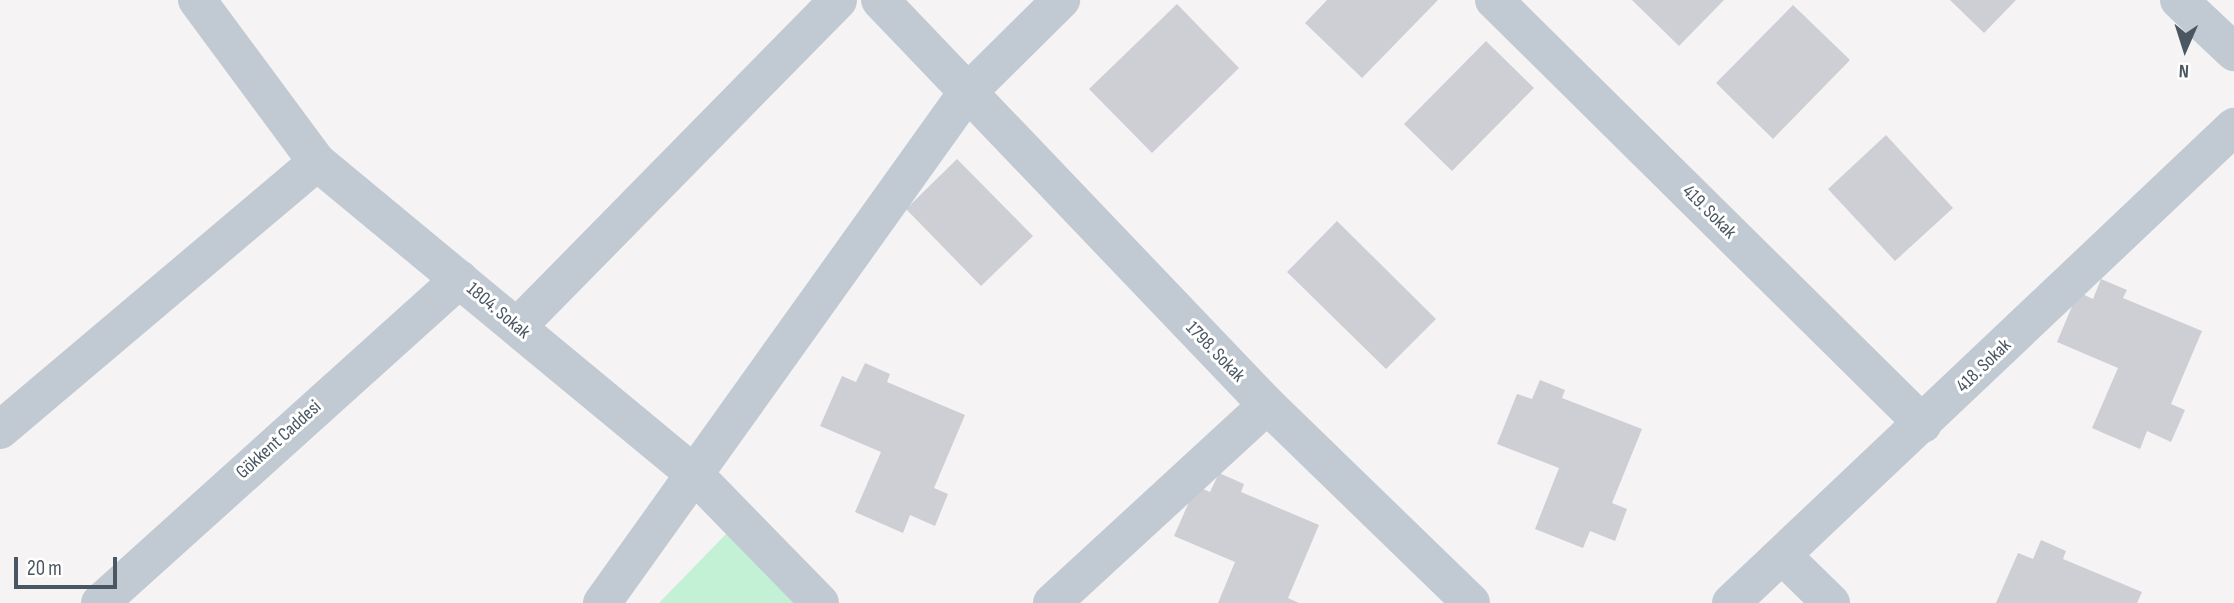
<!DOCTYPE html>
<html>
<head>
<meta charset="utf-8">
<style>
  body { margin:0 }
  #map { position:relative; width:2234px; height:603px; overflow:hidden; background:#f5f3f3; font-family:"Sofia Sans Condensed",sans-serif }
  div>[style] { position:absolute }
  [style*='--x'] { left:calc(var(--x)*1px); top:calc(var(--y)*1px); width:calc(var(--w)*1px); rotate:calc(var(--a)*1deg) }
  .green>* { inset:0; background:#c3f1d5 }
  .building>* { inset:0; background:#cdcfd5 }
  .minor>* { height:38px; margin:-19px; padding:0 19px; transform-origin:19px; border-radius:19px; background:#c1cad2 }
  span { translate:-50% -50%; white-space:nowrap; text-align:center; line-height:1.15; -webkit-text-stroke:6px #fff; paint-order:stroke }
  .street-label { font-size:19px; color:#4a5661 }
  .north { position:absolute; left:2150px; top:14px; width:70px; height:70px; -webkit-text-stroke:5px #fff; paint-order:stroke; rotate:183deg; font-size:19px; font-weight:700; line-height:28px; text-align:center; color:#4a5661 }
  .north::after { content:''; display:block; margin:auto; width:24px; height:32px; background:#4a5661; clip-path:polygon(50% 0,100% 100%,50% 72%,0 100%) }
  .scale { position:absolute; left:14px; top:557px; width:103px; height:32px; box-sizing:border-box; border:4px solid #4a5661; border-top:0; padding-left:9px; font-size:21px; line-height:24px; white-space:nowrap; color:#4a5661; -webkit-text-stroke:5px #fff; paint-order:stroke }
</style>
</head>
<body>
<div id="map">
  <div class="green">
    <i style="clip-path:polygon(729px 531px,798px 603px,659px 603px)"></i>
  </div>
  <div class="building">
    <i style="clip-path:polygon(1327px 0,1438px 0,1362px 78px,1305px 23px)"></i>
    <i style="clip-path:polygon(1632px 0,1724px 0,1679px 46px)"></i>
    <i style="clip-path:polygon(1950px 0,2016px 0,1984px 33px)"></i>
    <i style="clip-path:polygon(1177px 4px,1239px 68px,1152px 153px,1089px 89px)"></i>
    <i style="clip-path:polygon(1793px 5px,1850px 60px,1773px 139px,1716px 83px)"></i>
    <i style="clip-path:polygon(1486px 41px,1534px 88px,1452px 171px,1404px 124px)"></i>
    <i style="clip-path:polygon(1886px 135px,1953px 208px,1895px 261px,1828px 189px)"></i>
    <i style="clip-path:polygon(957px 159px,1033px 236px,981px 286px,906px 209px)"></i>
    <i style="clip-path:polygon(1337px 221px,1436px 319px,1386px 369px,1287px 272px)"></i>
    <i style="clip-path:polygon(2101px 279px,2127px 290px,2123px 298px,2202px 331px,2171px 404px,2185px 410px,2171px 442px,2147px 431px,2140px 449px,2092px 428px,2118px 368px,2057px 342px,2078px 292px,2093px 299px)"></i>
    <i style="clip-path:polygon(865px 363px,890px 374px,887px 382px,965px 415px,934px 488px,948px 494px,935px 526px,910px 515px,903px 533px,855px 512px,881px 452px,820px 426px,842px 376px,856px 382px)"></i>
    <i style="clip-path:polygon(1540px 380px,1565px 390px,1562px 398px,1642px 429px,1612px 503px,1627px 509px,1615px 541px,1590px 531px,1583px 548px,1535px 529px,1559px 468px,1497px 444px,1517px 394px,1532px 399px)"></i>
    <i style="clip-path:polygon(1219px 473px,1244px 484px,1241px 492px,1319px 525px,1288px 598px,1299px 603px,1218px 603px,1235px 562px,1174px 536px,1196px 486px,1210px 492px)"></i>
    <i style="clip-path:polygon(2041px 540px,2066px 551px,2063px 559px,2142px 592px,2137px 603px,1996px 603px,2018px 553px,2033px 559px)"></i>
  </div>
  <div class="minor">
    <i style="--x:197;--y:0;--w:202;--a:53.5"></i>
    <i style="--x:317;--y:162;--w:491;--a:39.6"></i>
    <i style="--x:695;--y:475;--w:179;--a:45.7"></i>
    <i style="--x:880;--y:0;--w:560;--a:46.3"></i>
    <i style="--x:1267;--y:405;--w:284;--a:44.1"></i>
    <i style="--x:1494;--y:0;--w:603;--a:44.66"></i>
    <i style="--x:2179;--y:0;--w:76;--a:43.4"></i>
    <i style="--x:517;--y:327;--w:458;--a:-45.5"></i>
    <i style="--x:0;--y:430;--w:415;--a:-40.2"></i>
    <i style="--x:1784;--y:557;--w:66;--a:44.4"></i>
    <i style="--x:100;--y:603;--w:484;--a:-42"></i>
    <i style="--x:602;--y:603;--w:626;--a:-54.43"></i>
    <i style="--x:966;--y:94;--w:134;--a:-44.7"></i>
    <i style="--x:1052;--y:603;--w:292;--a:-42.6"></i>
    <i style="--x:1731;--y:603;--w:693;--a:-43.42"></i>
  </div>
  <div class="street-label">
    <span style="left:1709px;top:212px;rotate:45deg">419. Sokak</span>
    <span style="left:498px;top:311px;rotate:40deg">1804. Sokak</span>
    <span style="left:1215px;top:352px;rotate:46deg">1798. Sokak</span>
    <span style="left:1984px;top:366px;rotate:-44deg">418. Sokak</span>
    <span style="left:279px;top:440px;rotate:-42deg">Gökkent Caddesi</span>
  </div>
  <div class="north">N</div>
  <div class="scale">20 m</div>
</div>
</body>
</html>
